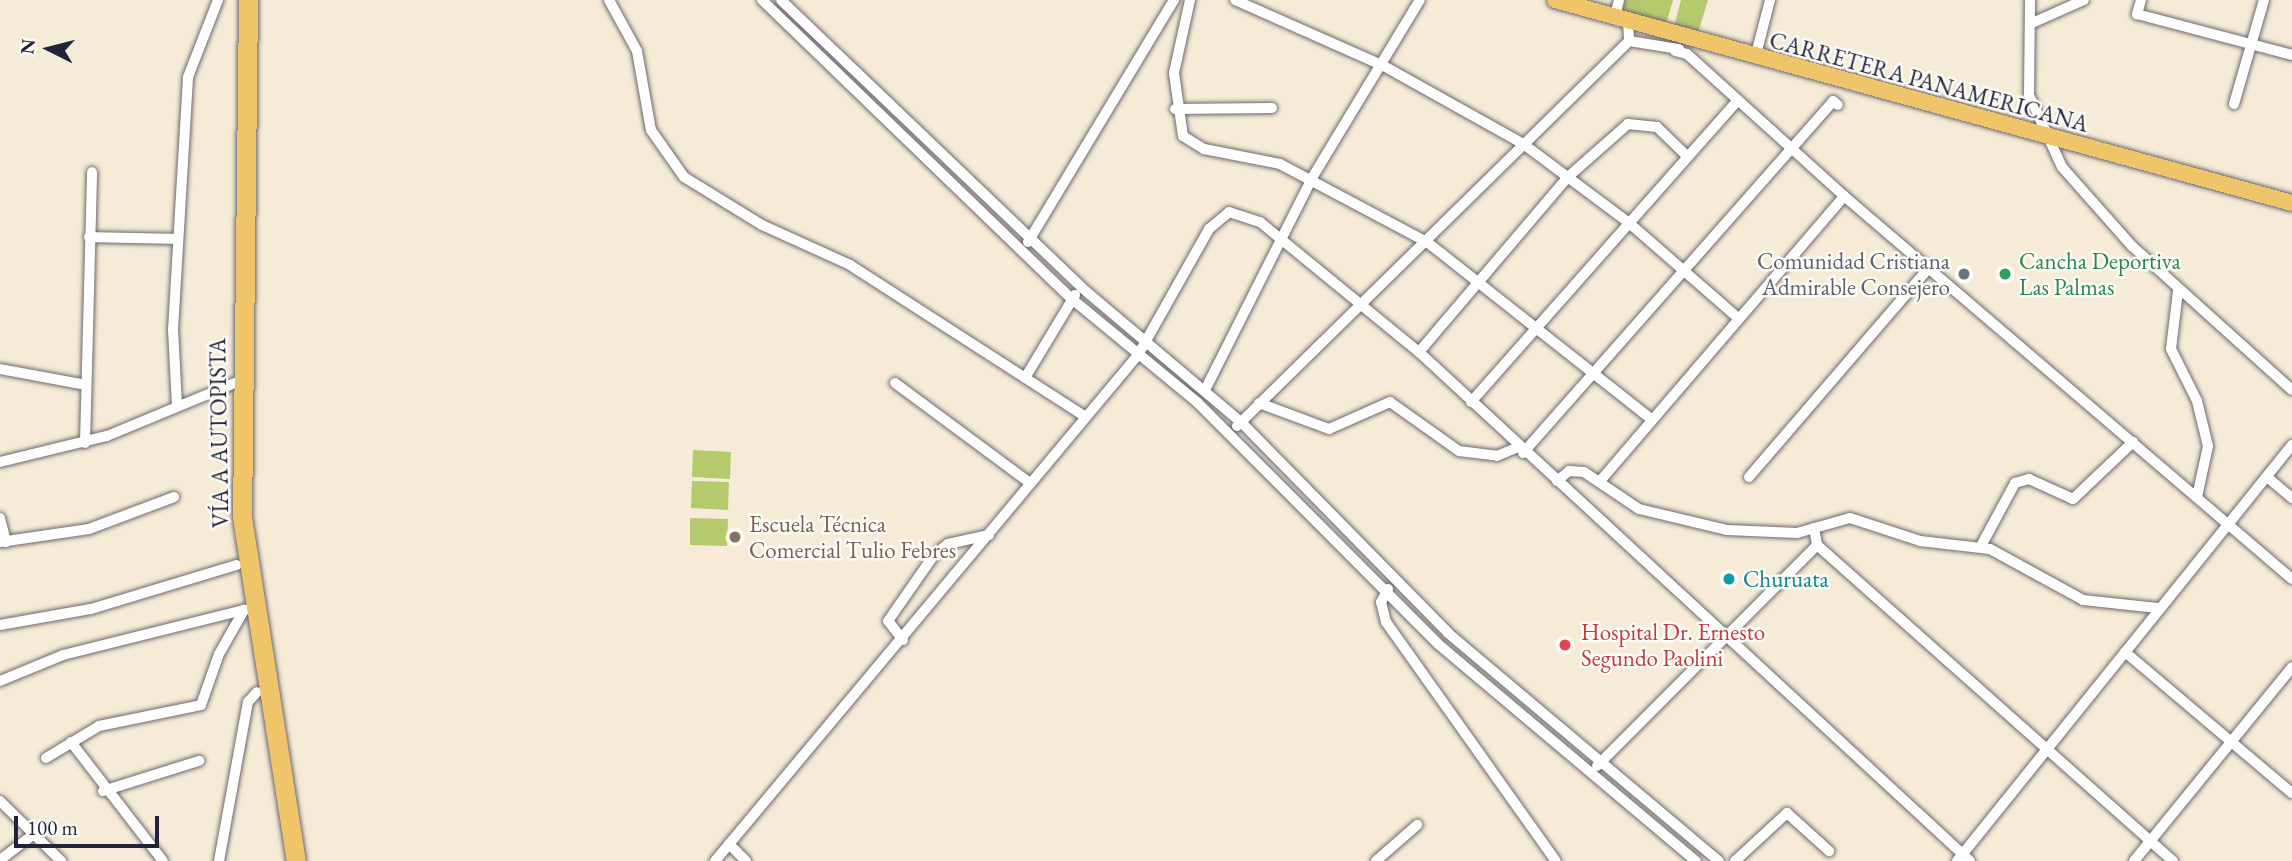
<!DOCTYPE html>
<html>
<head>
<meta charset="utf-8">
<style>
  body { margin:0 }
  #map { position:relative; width:2292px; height:861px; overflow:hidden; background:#f5ebd6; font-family:"EB Garamond",serif }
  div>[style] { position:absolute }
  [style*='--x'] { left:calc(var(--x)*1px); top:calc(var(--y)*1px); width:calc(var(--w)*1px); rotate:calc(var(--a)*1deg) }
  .green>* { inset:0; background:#b5c96d }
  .roads { filter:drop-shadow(0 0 2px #6c6871) drop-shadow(0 0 2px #6c6871) }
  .street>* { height:10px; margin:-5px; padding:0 5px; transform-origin:5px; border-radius:5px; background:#fff }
  .primary>* { height:16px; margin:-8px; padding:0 8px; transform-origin:8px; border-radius:8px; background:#f0c469 }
  .highway>* { height:19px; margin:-9.5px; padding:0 9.5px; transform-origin:9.5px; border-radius:9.5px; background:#f0c469 }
  .dots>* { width:19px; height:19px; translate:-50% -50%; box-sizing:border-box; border:4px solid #fdfcf7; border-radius:50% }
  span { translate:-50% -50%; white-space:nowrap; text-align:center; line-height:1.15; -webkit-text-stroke:5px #fdfcf7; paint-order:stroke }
  .street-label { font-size:23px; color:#22223b }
  .worship-label { font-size:23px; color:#5b616d }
  .right { translate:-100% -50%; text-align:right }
  .leisure-label { font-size:23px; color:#27864d }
  .left { translate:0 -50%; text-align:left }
  .education-label { font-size:23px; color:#785e54 }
  .culture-label { font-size:23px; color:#0d838f }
  .health-label { font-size:23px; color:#be3a42 }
  .north { position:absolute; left:14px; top:14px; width:70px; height:70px; -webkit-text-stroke:5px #fdfcf7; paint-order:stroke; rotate:276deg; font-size:19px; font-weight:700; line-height:28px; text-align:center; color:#22223b }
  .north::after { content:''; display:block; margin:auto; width:24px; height:32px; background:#22223b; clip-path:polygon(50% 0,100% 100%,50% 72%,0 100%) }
  .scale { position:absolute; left:14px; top:816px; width:145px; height:32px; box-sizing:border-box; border:4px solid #22223b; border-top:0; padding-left:9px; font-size:21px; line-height:24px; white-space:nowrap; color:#22223b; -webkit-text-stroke:5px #fdfcf7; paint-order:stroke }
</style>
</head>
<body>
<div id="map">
  <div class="green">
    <i style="clip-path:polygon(1625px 0,1673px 0,1666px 24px,1622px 12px)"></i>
    <i style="clip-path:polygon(1681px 0,1708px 0,1698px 33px,1674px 27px)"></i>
    <i style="clip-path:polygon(693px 450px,731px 452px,730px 479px,692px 477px)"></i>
    <i style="clip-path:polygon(692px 481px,729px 482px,728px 510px,691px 508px)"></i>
    <i style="clip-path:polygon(690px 518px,728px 519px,727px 546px,690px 545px)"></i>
  </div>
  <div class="roads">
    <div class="street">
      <i style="--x:609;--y:0;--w:58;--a:61.2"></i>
      <i style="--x:637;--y:51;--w:80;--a:80"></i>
      <i style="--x:651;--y:130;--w:57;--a:54.9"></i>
      <i style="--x:684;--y:177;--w:92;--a:31.6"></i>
      <i style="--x:762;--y:225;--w:97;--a:24.4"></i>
      <i style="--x:850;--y:265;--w:278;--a:32.8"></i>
      <i style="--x:762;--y:0;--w:431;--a:44"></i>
      <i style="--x:1072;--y:299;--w:163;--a:39.5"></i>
      <i style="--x:1198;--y:403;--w:340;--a:45.1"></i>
      <i style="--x:1438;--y:644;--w:337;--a:40.1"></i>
      <i style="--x:781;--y:0;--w:415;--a:43.7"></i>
      <i style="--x:1081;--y:287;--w:209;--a:40.2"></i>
      <i style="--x:1241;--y:422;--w:296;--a:45.5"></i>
      <i style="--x:1448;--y:633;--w:354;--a:40.1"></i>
      <i style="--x:1190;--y:0;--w:75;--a:102.4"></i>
      <i style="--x:1174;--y:73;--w:64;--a:81.9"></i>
      <i style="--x:1183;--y:136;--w:25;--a:32"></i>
      <i style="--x:1204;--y:149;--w:77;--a:11.2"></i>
      <i style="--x:1280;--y:164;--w:166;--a:28"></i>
      <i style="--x:1427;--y:242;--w:285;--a:38.3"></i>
      <i style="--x:1235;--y:0;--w:163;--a:23.9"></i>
      <i style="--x:1384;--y:66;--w:158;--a:29.2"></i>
      <i style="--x:1522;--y:143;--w:132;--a:36.7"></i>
      <i style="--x:1628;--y:222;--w:146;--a:41.1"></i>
      <i style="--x:2030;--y:0;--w:95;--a:90.6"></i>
      <i style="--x:2029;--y:95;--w:79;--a:65.4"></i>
      <i style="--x:2062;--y:167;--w:106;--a:48.5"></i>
      <i style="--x:2132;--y:246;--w:215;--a:42"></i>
      <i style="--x:2141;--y:0;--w:15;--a:106"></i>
      <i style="--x:2137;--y:14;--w:160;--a:14.8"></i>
      <i style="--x:1615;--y:16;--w:16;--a:-76"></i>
      <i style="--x:1628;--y:20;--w:21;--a:87"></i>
      <i style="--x:1629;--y:41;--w:51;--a:9.1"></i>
      <i style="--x:2030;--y:24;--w:59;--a:-24"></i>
      <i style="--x:1675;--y:51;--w:12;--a:14"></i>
      <i style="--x:1687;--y:54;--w:212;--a:42.1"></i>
      <i style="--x:1844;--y:196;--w:589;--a:40.53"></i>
      <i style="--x:1755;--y:58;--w:60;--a:-75.5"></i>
      <i style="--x:2234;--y:104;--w:108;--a:-73.9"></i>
      <i style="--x:1175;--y:109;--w:97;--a:-0.6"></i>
      <i style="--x:89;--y:237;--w:88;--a:1.3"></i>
      <i style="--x:1028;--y:242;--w:283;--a:-58.9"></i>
      <i style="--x:2178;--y:291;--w:58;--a:96.9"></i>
      <i style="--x:2171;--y:349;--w:58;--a:63.4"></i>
      <i style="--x:2197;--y:401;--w:46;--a:76.3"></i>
      <i style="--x:2208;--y:446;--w:52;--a:102.2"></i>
      <i style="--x:1419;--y:352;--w:231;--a:-49.6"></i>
      <i style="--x:1569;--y:176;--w:79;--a:-41.4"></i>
      <i style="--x:1628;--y:124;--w:29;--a:6"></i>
      <i style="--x:1657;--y:127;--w:40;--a:44"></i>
      <i style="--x:0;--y:369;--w:87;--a:10.5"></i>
      <i style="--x:1025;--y:378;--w:97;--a:-58.9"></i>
      <i style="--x:895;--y:383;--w:168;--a:36.5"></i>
      <i style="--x:1205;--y:390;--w:237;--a:-63.2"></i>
      <i style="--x:1312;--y:178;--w:208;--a:-58.8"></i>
      <i style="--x:1471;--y:402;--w:403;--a:-48.5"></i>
      <i style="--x:1259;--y:403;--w:75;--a:20.4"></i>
      <i style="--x:1329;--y:429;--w:67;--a:-23.9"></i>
      <i style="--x:1390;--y:402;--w:85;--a:35.4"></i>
      <i style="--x:1459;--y:451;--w:38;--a:7"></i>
      <i style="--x:1497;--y:456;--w:23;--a:-23"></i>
      <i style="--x:177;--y:406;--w:76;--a:-93"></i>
      <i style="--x:173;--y:330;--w:253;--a:-86.6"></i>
      <i style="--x:188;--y:77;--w:83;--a:-68.7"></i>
      <i style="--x:1237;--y:426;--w:549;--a:-44.48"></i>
      <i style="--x:85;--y:443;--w:271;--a:-88.5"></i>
      <i style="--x:1523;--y:453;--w:469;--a:-48.6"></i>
      <i style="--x:1833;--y:101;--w:6;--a:39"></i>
      <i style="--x:0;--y:462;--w:110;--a:-13.7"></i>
      <i style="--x:107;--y:436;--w:144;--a:-22.5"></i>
      <i style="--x:1749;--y:477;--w:274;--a:-49.3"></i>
      <i style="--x:2267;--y:477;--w:33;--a:40"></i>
      <i style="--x:1601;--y:480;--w:374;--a:-49.4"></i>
      <i style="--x:1557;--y:481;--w:16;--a:-40"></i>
      <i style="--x:1569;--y:471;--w:15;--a:4"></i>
      <i style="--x:1584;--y:472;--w:66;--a:33.9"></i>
      <i style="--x:1639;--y:509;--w:90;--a:13.4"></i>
      <i style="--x:1727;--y:530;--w:70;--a:2.5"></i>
      <i style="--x:1797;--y:533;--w:55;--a:-15.8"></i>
      <i style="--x:1850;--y:518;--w:74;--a:18.2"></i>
      <i style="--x:1920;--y:541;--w:70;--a:6.5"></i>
      <i style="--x:1990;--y:549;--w:106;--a:28.7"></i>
      <i style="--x:2083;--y:600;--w:75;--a:6.1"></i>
      <i style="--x:0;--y:518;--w:25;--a:76"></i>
      <i style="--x:1814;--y:528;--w:17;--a:80"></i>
      <i style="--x:1817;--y:545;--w:476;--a:41.6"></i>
      <i style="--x:0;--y:542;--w:90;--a:-8.3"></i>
      <i style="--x:89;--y:529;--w:91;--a:-20.6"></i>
      <i style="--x:1981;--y:546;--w:72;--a:-61.6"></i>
      <i style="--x:2015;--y:483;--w:15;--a:-16"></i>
      <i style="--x:2029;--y:479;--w:48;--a:24.4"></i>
      <i style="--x:2073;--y:499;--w:83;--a:-43.5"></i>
      <i style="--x:1388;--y:589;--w:15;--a:118"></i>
      <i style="--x:1381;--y:602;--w:21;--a:76"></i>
      <i style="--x:1386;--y:622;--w:293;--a:54.6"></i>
      <i style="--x:0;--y:625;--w:92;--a:-10"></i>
      <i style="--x:91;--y:609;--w:152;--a:-16.8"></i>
      <i style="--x:903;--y:640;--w:24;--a:-128"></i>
      <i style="--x:888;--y:621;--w:80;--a:-55.1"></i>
      <i style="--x:934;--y:555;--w:18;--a:-38"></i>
      <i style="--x:948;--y:544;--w:42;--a:-12.4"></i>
      <i style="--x:2125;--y:652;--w:219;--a:40.2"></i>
      <i style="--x:0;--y:681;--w:68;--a:-22.4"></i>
      <i style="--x:63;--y:655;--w:187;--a:-14"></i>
      <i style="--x:71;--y:742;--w:150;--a:52.3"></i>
      <i style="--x:46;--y:758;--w:62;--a:-31.1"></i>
      <i style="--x:99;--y:726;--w:104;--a:-11.6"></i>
      <i style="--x:201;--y:705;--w:54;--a:-70.6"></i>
      <i style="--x:219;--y:654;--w:51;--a:-60.4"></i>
      <i style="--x:1597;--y:766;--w:312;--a:-45.1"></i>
      <i style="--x:103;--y:791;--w:101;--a:-17.4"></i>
      <i style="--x:0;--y:801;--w:86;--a:44.5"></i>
      <i style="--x:729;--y:844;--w:24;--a:45"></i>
      <i style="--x:0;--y:860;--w:43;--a:-37.4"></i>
      <i style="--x:219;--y:861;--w:162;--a:-79.7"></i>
      <i style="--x:248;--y:702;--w:13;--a:-48"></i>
      <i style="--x:715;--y:861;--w:660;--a:-50.11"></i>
      <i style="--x:1138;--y:355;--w:145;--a:-60.6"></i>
      <i style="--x:1209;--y:229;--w:26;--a:-40"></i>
      <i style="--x:1229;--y:212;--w:33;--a:18"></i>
      <i style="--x:1260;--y:222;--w:205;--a:39.3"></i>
      <i style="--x:1419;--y:352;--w:750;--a:42.73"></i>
      <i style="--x:1376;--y:861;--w:55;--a:-41.3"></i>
      <i style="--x:1735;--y:861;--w:71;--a:-42.7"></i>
      <i style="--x:1787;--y:813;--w:57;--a:42.1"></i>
      <i style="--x:1957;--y:861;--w:534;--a:-51.16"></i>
      <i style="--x:2134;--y:861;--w:250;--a:-50.8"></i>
    </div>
    <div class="primary">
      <i style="--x:1555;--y:0;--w:764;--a:15.4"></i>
    </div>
    <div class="highway">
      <i style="--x:248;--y:0;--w:517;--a:90.66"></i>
      <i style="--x:242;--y:517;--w:348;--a:81.1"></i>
    </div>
  </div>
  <div class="dots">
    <i style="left:1964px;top:274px;background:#6b7280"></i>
    <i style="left:2005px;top:274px;background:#2e9e5b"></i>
    <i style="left:735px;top:537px;background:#8d6e63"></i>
    <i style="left:1729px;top:579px;background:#0f9aa8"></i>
    <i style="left:1565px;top:645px;background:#e0444e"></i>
  </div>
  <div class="street-label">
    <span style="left:1929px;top:82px;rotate:15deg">CARRETERA PANAMERICANA</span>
    <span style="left:219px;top:433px;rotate:-91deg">VÍA A AUTOPISTA</span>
  </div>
  <div class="worship-label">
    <span class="right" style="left:1950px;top:274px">Comunidad Cristiana<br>Admirable Consejero</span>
  </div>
  <div class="leisure-label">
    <span class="left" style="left:2019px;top:274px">Cancha Deportiva<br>Las Palmas</span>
  </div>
  <div class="education-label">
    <span class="left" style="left:749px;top:537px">Escuela Técnica<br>Comercial Tulio Febres</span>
  </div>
  <div class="culture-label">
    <span class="left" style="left:1743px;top:579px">Churuata</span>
  </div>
  <div class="health-label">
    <span class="left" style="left:1581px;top:645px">Hospital Dr. Ernesto<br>Segundo Paolini</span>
  </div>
  <div class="north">N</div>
  <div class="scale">100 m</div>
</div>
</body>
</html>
